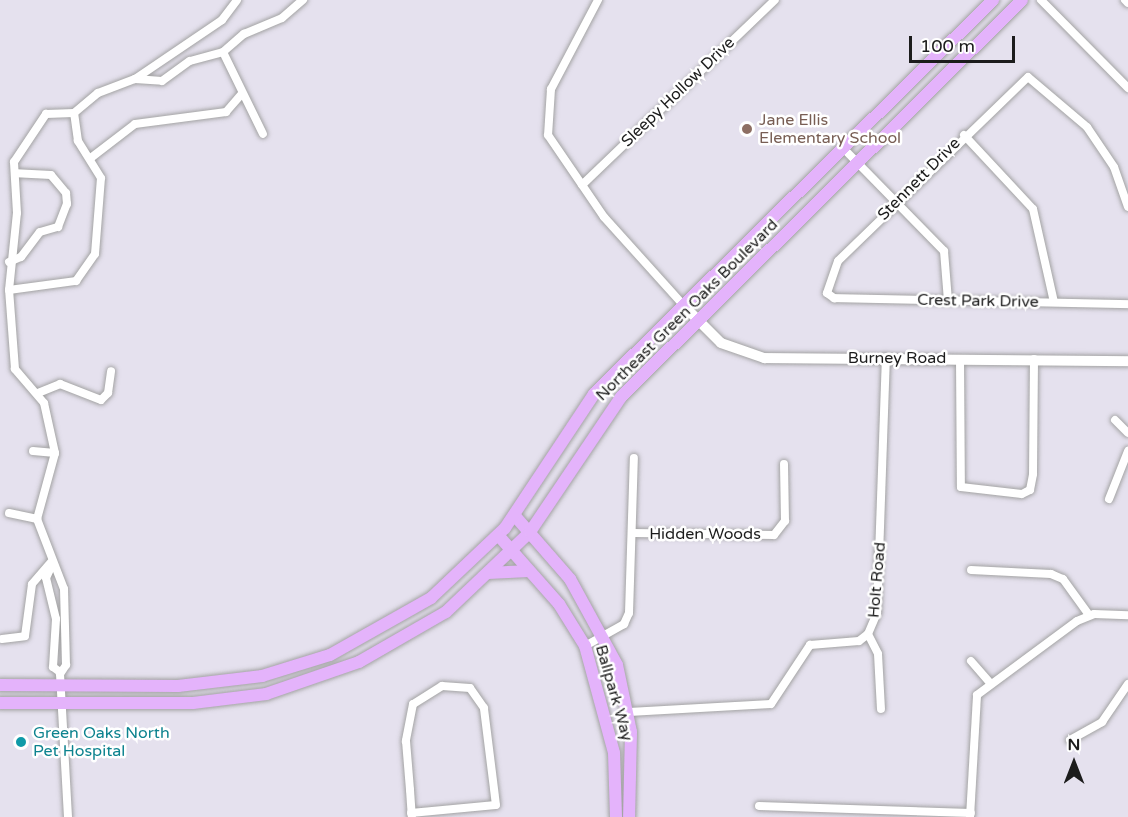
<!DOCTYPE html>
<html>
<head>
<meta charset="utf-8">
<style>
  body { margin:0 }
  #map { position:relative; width:1128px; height:817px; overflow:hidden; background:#e5e1ee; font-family:"Varela Round",sans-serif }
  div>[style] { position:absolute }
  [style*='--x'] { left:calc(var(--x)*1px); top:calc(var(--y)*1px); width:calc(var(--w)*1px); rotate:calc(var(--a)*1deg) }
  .roads { filter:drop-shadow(0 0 2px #a3a3a3) drop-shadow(0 0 2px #a3a3a3) }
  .minor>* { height:8px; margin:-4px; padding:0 4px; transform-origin:4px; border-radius:4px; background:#fff }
  .tertiary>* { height:10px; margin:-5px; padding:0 5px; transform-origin:5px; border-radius:5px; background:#fff }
  .secondary>* { height:12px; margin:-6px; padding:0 6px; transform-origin:6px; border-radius:6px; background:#e4b3fb }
  .dots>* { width:16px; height:16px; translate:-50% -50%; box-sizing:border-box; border:3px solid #fff; border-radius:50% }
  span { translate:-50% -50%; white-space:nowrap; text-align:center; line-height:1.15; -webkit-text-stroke:5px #fff; paint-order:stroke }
  .street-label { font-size:16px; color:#1c1c1c }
  .education-label { font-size:16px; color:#785e54 }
  .left { translate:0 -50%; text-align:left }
  .culture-label { font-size:16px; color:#0d838f }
  .north { position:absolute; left:1044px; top:733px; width:60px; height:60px; -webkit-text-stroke:4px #fff; paint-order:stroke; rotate:0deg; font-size:16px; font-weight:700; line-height:24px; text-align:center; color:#1c1c1c }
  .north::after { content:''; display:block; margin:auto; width:21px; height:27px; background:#1c1c1c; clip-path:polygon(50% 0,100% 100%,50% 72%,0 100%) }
  .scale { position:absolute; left:909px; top:36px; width:106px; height:27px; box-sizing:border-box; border:3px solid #1c1c1c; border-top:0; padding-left:8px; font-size:18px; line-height:21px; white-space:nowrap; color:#1c1c1c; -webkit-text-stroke:4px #fff; paint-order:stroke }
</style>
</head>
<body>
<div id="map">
  <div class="roads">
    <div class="minor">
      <i style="--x:598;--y:0;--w:101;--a:117.8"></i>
      <i style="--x:551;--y:89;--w:46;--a:93.7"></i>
      <i style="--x:548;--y:135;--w:99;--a:55.7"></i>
      <i style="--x:604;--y:217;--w:120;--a:48"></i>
      <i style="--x:1041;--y:0;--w:124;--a:45.3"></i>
      <i style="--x:1125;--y:0;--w:4;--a:45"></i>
      <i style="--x:223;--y:52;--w:91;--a:64"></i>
      <i style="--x:135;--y:79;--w:27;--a:4"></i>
      <i style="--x:162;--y:81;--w:34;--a:-36"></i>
      <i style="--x:190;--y:61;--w:34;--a:-15"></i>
      <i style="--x:223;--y:52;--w:28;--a:-41"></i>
      <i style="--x:244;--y:34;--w:41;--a:-22.8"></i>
      <i style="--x:282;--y:18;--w:28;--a:-41"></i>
      <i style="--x:964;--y:135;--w:101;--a:47"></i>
      <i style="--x:1033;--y:209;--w:95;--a:77.3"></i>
      <i style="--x:844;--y:149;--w:143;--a:45.6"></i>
      <i style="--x:944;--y:251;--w:50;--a:85.4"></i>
      <i style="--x:92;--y:157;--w:54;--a:-37.5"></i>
      <i style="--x:135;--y:124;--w:92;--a:-7.5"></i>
      <i style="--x:226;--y:112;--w:23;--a:-49"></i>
      <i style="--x:582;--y:185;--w:267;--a:-43.8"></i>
      <i style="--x:1128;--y:207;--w:42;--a:-109.3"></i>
      <i style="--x:1114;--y:167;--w:48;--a:-124"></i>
      <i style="--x:1087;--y:127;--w:77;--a:-139.7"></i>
      <i style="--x:1028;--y:77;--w:264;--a:135.9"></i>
      <i style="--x:838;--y:261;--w:34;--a:109"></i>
      <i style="--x:827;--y:293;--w:9;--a:36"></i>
      <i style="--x:834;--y:298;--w:294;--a:1.2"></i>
      <i style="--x:9;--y:262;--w:13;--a:-23"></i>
      <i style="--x:21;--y:257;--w:31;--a:-53"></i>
      <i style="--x:40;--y:232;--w:19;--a:-16"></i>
      <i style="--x:58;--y:227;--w:25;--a:-69"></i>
      <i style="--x:67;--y:204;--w:11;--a:-95"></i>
      <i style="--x:66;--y:193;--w:23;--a:-130"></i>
      <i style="--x:51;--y:175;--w:34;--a:-177"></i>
      <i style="--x:9;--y:290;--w:68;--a:-7.7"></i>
      <i style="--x:76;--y:281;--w:33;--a:-55"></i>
      <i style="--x:95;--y:254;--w:76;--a:-85.5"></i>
      <i style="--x:101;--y:178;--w:44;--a:-121.9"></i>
      <i style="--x:78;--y:141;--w:28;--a:-98"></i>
      <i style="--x:960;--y:359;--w:128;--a:89.6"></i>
      <i style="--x:961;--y:487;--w:61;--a:6.5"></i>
      <i style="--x:1022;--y:494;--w:9;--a:-27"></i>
      <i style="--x:1030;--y:490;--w:16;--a:-79"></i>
      <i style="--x:1033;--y:474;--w:115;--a:-89.5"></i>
      <i style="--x:38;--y:393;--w:24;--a:-22"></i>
      <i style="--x:60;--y:384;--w:44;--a:21.3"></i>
      <i style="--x:101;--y:400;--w:10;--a:-45"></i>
      <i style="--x:108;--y:393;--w:22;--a:-82"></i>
      <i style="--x:1115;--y:420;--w:18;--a:45"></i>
      <i style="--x:33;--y:451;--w:22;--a:5"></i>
      <i style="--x:1109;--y:499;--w:52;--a:-68.4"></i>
      <i style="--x:9;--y:513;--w:29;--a:12"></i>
      <i style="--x:633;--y:533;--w:141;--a:0.8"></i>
      <i style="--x:774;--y:535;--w:18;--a:-52"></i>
      <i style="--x:785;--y:521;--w:57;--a:-91"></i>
      <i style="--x:52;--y:565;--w:14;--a:115"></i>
      <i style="--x:46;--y:578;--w:42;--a:76.3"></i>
      <i style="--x:56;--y:619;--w:48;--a:93.6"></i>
      <i style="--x:53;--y:667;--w:9;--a:36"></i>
      <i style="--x:971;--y:570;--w:80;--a:2.9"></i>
      <i style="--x:1051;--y:574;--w:13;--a:23"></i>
      <i style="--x:1063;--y:579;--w:44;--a:54.2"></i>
      <i style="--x:868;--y:634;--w:22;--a:63"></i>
      <i style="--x:878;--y:654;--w:55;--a:86.9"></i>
      <i style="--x:2;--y:639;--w:23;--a:-7"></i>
      <i style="--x:25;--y:636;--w:52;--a:-82.3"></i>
      <i style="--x:32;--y:584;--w:29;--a:-49"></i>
      <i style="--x:585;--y:646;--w:45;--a:-29.4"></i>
      <i style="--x:624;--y:624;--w:12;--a:-66"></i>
      <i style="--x:629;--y:613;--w:155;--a:-88.2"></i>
      <i style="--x:971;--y:661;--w:29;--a:49"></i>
      <i style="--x:629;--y:712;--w:142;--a:-3.2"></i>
      <i style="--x:771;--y:704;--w:71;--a:-56.5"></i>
      <i style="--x:810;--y:645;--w:49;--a:-4.7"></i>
      <i style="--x:859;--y:641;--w:11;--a:-38"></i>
      <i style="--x:868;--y:634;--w:23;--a:-67"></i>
      <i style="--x:877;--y:613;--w:256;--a:-88"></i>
      <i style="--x:1070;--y:740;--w:37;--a:-29"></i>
      <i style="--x:1102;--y:722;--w:46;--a:-55.6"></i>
      <i style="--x:759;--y:806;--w:212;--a:1.9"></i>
      <i style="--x:411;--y:813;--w:85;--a:-5.4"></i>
      <i style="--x:496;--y:805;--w:98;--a:-97.1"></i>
      <i style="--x:484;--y:708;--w:24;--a:-125"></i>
      <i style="--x:470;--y:688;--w:28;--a:-176"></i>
      <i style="--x:442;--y:686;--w:34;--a:148"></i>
      <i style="--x:413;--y:704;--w:38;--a:101"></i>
      <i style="--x:406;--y:741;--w:49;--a:85.3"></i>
      <i style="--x:410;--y:790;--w:27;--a:86"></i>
      <i style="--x:68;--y:817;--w:143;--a:-93.2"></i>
      <i style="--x:60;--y:674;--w:11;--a:-56"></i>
      <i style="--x:66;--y:665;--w:76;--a:-91.5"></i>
      <i style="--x:64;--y:589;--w:75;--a:-111.1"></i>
      <i style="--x:37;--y:519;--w:68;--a:-74.7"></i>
      <i style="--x:55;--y:453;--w:51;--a:-102.4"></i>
      <i style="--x:44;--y:403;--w:45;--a:-130.5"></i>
      <i style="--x:15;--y:369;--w:79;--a:-94.3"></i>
      <i style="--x:9;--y:290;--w:77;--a:-84.1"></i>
      <i style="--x:17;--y:213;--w:51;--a:-93.4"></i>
      <i style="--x:14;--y:162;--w:58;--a:-56.3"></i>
      <i style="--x:46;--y:114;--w:28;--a:-2"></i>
      <i style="--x:74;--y:113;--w:31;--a:-40"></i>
      <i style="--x:98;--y:93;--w:40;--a:-21"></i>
      <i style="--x:135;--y:79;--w:105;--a:-34.1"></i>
      <i style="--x:222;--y:20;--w:25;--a:-53"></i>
      <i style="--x:970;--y:817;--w:122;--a:-86.7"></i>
      <i style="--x:977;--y:695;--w:124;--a:-36.5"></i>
      <i style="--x:1077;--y:621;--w:18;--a:-22"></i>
      <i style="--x:1094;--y:614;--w:34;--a:2"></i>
    </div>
    <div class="tertiary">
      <i style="--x:684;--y:306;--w:52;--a:45"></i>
      <i style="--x:721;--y:343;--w:46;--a:19.2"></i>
      <i style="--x:764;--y:358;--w:364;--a:0.5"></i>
    </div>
    <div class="secondary">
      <i style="--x:515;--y:516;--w:84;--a:48.9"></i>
      <i style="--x:570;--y:579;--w:98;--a:61.3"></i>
      <i style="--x:617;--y:665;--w:68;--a:78.2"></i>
      <i style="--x:631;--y:732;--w:85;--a:91.3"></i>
      <i style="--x:498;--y:535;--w:92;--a:48.5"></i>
      <i style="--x:559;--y:604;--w:49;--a:58.2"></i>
      <i style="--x:585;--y:646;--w:111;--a:74.8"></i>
      <i style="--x:614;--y:753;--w:64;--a:88.2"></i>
      <i style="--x:488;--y:573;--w:41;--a:-2.8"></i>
      <i style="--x:0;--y:685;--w:178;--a:0.3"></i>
      <i style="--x:178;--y:686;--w:85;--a:-6.8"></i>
      <i style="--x:262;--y:676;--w:71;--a:-17.2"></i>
      <i style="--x:330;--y:655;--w:116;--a:-29.4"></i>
      <i style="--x:431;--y:598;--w:102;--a:-43.4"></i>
      <i style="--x:505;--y:528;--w:161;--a:-56.4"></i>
      <i style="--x:594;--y:394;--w:561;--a:-44.64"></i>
      <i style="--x:0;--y:703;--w:193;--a:0"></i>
      <i style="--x:193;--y:703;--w:74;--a:-7"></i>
      <i style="--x:266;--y:694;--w:98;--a:-19"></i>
      <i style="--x:359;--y:662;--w:100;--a:-29.9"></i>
      <i style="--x:446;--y:612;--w:116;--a:-43.6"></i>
      <i style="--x:530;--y:532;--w:163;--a:-56"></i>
      <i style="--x:621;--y:397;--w:564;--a:-44.71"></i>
    </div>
  </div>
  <div class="dots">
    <i style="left:747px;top:129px;background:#8d6e63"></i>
    <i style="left:21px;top:742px;background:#0f9aa8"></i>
  </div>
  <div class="street-label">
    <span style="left:678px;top:92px;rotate:-44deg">Sleepy Hollow Drive</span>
    <span style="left:919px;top:179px;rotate:-45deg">Stennett Drive</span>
    <span style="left:978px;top:301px;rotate:1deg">Crest Park Drive</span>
    <span style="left:687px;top:310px;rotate:-45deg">Northeast Green Oaks Boulevard</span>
    <span style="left:897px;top:358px">Burney Road</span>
    <span style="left:705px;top:534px">Hidden Woods</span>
    <span style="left:877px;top:580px;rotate:-85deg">Holt Road</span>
    <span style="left:614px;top:693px;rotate:74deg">Ballpark Way</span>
  </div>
  <div class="education-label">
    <span class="left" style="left:759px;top:129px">Jane Ellis<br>Elementary School</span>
  </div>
  <div class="culture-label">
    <span class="left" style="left:33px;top:742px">Green Oaks North<br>Pet Hospital</span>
  </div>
  <div class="north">N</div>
  <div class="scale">100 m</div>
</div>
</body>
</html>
